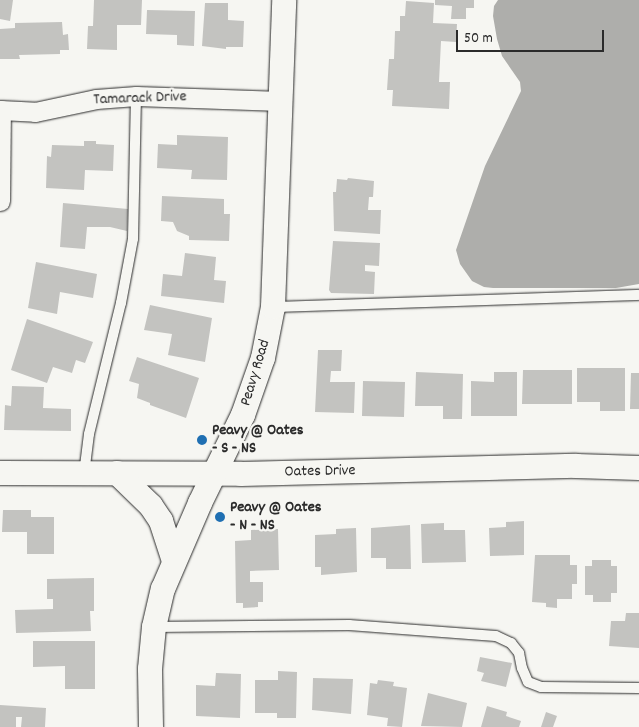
<!DOCTYPE html>
<html>
<head>
<meta charset="utf-8">
<style>
  body { margin:0 }
  #map { position:relative; width:639px; height:727px; overflow:hidden; background:#f6f6f2; font-family:Dekko,sans-serif }
  div>[style] { position:absolute }
  [style*='--x'] { left:calc(var(--x)*1px); top:calc(var(--y)*1px); width:calc(var(--w)*1px); rotate:calc(var(--a)*1deg) }
  .water>* { inset:0; background:#aeaeab }
  .building>* { inset:0; background:#c3c3c0 }
  .roads { filter:drop-shadow(0 0 1px #2b2b2b) drop-shadow(0 0 1px #2b2b2b) }
  .service>* { height:10px; margin:-5px; padding:0 5px; transform-origin:5px; border-radius:5px; background:#f6f6f2 }
  .minor>* { height:19px; margin:-9.5px; padding:0 9.5px; transform-origin:9.5px; border-radius:9.5px; background:#f6f6f2 }
  .tertiary>* { height:24px; margin:-12px; padding:0 12px; transform-origin:12px; border-radius:12px; background:#f6f6f2 }
  .dots>* { width:14px; height:14px; translate:-50% -50%; box-sizing:border-box; border:2px solid #f6f6f2; border-radius:50% }
  span { translate:-50% -50%; white-space:nowrap; text-align:center; line-height:1.15; -webkit-text-stroke:4.5px #f6f6f2; paint-order:stroke }
  .street-label { font-size:16px; color:#2b2b2b }
  .poi-label { font-size:16px; color:#2b2b2b; font-weight:700 }
  .left { translate:0 -50%; text-align:left }
  .scale { position:absolute; left:456px; top:30px; width:148px; height:22px; box-sizing:border-box; border:2px solid #2b2b2b; border-top:0; padding-left:6px; font-size:15px; line-height:18px; white-space:nowrap; color:#2b2b2b; -webkit-text-stroke:4px #f6f6f2; paint-order:stroke }
</style>
</head>
<body>
<div id="map">
  <div class="water">
    <i style="clip-path:polygon(498px 0,639px 0,639px 284px,616px 288px,493px 288px,484px 287px,472px 281px,460px 264px,456px 250px,485px 166px,521px 91px,520px 82px,502px 56px,497px 39px,493px 16px,494px 6px)"></i>
  </div>
  <div class="building">
    <i style="clip-path:polygon(0 0,13px 0,10px 21px,0 19px)"></i>
    <i style="clip-path:polygon(94px 0,142px 0,141px 25px,117px 25px,117px 50px,87px 49px,88px 26px,93px 26px)"></i>
    <i style="clip-path:polygon(435px 0,474px 0,474px 8px,466px 8px,466px 19px,451px 19px,452px 6px,435px 5px)"></i>
    <i style="clip-path:polygon(406px 1px,434px 3px,433px 23px,457px 24px,456px 42px,441px 41px,439px 82px,450px 82px,449px 109px,392px 106px,393px 90px,387px 90px,389px 59px,394px 59px,395px 31px,400px 31px,400px 16px,405px 16px)"></i>
    <i style="clip-path:polygon(205px 3px,228px 3px,228px 20px,244px 21px,243px 47px,226px 47px,226px 49px,202px 46px)"></i>
    <i style="clip-path:polygon(147px 10px,195px 11px,194px 46px,177px 45px,177px 35px,146px 34px)"></i>
    <i style="clip-path:polygon(62px 22px,63px 35px,68px 34px,69px 50px,60px 50px,60px 54px,19px 55px,20px 59px,0 59px,0 29px,15px 28px,15px 23px)"></i>
    <i style="clip-path:polygon(177px 135px,228px 137px,227px 180px,191px 179px,192px 170px,157px 168px,158px 144px,177px 145px)"></i>
    <i style="clip-path:polygon(84px 141px,96px 141px,96px 144px,114px 145px,113px 171px,85px 170px,84px 190px,46px 188px,47px 156px,51px 157px,52px 145px,84px 146px)"></i>
    <i style="clip-path:polygon(348px 178px,374px 181px,373px 197px,369px 197px,368px 210px,381px 210px,380px 234px,334px 231px,333px 192px,336px 192px,337px 179px,347px 180px)"></i>
    <i style="clip-path:polygon(162px 196px,224px 199px,224px 214px,230px 214px,229px 241px,189px 240px,189px 236px,177px 231px,173px 222px,161px 221px)"></i>
    <i style="clip-path:polygon(63px 203px,128px 209px,127px 231px,110px 227px,87px 227px,85px 249px,60px 247px)"></i>
    <i style="clip-path:polygon(333px 241px,380px 243px,379px 266px,365px 265px,365px 271px,375px 272px,374px 294px,331px 293px,329px 290px)"></i>
    <i style="clip-path:polygon(185px 253px,216px 257px,214px 280px,226px 281px,224px 303px,161px 296px,163px 274px,182px 276px)"></i>
    <i style="clip-path:polygon(36px 262px,97px 274px,93px 298px,60px 292px,57px 314px,28px 308px)"></i>
    <i style="clip-path:polygon(150px 305px,212px 318px,205px 362px,168px 355px,172px 334px,144px 330px)"></i>
    <i style="clip-path:polygon(27px 319px,93px 342px,85px 363px,76px 360px,72px 373px,53px 367px,47px 383px,11px 370px)"></i>
    <i style="clip-path:polygon(318px 350px,342px 350px,341px 371px,331px 371px,330px 382px,355px 382px,354px 413px,315px 412px)"></i>
    <i style="clip-path:polygon(137px 357px,199px 378px,186px 418px,150px 405px,150px 403px,137px 398px,139px 384px,129px 381px)"></i>
    <i style="clip-path:polygon(577px 368px,625px 368px,625px 411px,600px 411px,600px 402px,577px 402px)"></i>
    <i style="clip-path:polygon(523px 370px,572px 370px,572px 404px,522px 404px)"></i>
    <i style="clip-path:polygon(416px 372px,463px 374px,462px 419px,443px 419px,443px 406px,415px 406px)"></i>
    <i style="clip-path:polygon(494px 372px,517px 372px,517px 416px,471px 416px,471px 381px,494px 382px)"></i>
    <i style="clip-path:polygon(631px 373px,639px 373px,639px 409px,630px 409px)"></i>
    <i style="clip-path:polygon(363px 381px,405px 382px,404px 417px,362px 416px)"></i>
    <i style="clip-path:polygon(12px 386px,44px 387px,43px 408px,71px 409px,71px 431px,4px 430px,5px 405px,11px 406px)"></i>
    <i style="clip-path:polygon(3px 510px,31px 510px,31px 517px,54px 517px,54px 554px,27px 554px,27px 532px,2px 532px)"></i>
    <i style="clip-path:polygon(524px 521px,524px 555px,490px 556px,489px 528px,506px 527px,506px 522px)"></i>
    <i style="clip-path:polygon(444px 523px,444px 530px,465px 530px,466px 562px,422px 563px,421px 524px)"></i>
    <i style="clip-path:polygon(410px 525px,411px 569px,386px 569px,386px 558px,371px 558px,371px 528px)"></i>
    <i style="clip-path:polygon(356px 528px,357px 572px,321px 575px,321px 567px,315px 567px,315px 535px,336px 534px,336px 529px)"></i>
    <i style="clip-path:polygon(278px 529px,279px 570px,250px 571px,250px 582px,263px 582px,263px 602px,258px 602px,258px 607px,243px 608px,243px 603px,236px 603px,235px 541px,251px 540px,251px 530px)"></i>
    <i style="clip-path:polygon(535px 555px,570px 555px,570px 565px,577px 565px,577px 584px,572px 584px,572px 599px,557px 599px,557px 608px,546px 607px,546px 603px,532px 602px)"></i>
    <i style="clip-path:polygon(592px 560px,611px 560px,611px 566px,617px 566px,617px 593px,611px 593px,611px 602px,593px 602px,593px 595px,585px 595px,585px 566px,592px 566px)"></i>
    <i style="clip-path:polygon(94px 578px,94px 611px,90px 611px,91px 631px,16px 633px,15px 610px,53px 609px,53px 599px,47px 599px,47px 579px)"></i>
    <i style="clip-path:polygon(626px 613px,639px 613px,639px 648px,609px 646px,611px 621px,625px 621px)"></i>
    <i style="clip-path:polygon(33px 641px,95px 641px,95px 689px,65px 689px,65px 666px,33px 667px)"></i>
    <i style="clip-path:polygon(480px 657px,512px 663px,506px 687px,481px 681px,484px 673px,477px 671px)"></i>
    <i style="clip-path:polygon(278px 671px,297px 672px,296px 718px,277px 718px,277px 713px,255px 713px,255px 680px,278px 680px)"></i>
    <i style="clip-path:polygon(216px 673px,241px 674px,240px 718px,196px 716px,196px 685px,215px 686px)"></i>
    <i style="clip-path:polygon(313px 678px,353px 679px,351px 714px,312px 710px)"></i>
    <i style="clip-path:polygon(378px 680px,394px 682px,393px 686px,407px 688px,402px 727px,387px 726px,388px 718px,367px 715px,370px 683px,377px 684px)"></i>
    <i style="clip-path:polygon(428px 693px,467px 703px,462px 727px,421px 726px)"></i>
    <i style="clip-path:polygon(0 705px,46px 708px,45px 727px,21px 727px,22px 717px,16px 717px,16px 727px,0 727px)"></i>
    <i style="clip-path:polygon(487px 706px,507px 712px,506px 716px,521px 721px,519px 727px,481px 727px)"></i>
    <i style="clip-path:polygon(546px 712px,557px 716px,553px 727px,541px 727px)"></i>
  </div>
  <div class="roads">
    <div class="service">
      <i style="--x:273;--y:307;--w:366;--a:-1.9"></i>
      <i style="--x:84;--y:474;--w:40;--a:-82.9"></i>
      <i style="--x:89;--y:434;--w:135;--a:-76.3"></i>
      <i style="--x:121;--y:303;--w:65;--a:-79.4"></i>
      <i style="--x:133;--y:239;--w:143;--a:-88.8"></i>
      <i style="--x:154;--y:627;--w:195;--a:-0.6"></i>
      <i style="--x:349;--y:625;--w:147;--a:4.3"></i>
      <i style="--x:496;--y:636;--w:17;--a:25"></i>
      <i style="--x:511;--y:643;--w:13;--a:51"></i>
      <i style="--x:519;--y:653;--w:15;--a:79"></i>
      <i style="--x:522;--y:668;--w:15;--a:67"></i>
      <i style="--x:528;--y:682;--w:14;--a:21"></i>
      <i style="--x:541;--y:687;--w:98;--a:0.6"></i>
    </div>
    <div class="minor">
      <i style="--x:0;--y:110;--w:35;--a:3"></i>
      <i style="--x:35;--y:112;--w:62;--a:-12"></i>
      <i style="--x:96;--y:99;--w:40;--a:-4.3"></i>
      <i style="--x:136;--y:96;--w:145;--a:2"></i>
      <i style="--x:0;--y:201;--w:91;--a:-89.4"></i>
    </div>
    <div class="tertiary">
      <i style="--x:0;--y:473;--w:241;--a:0.2"></i>
      <i style="--x:241;--y:474;--w:335;--a:-1.4"></i>
      <i style="--x:576;--y:466;--w:63;--a:1.8"></i>
      <i style="--x:117;--y:473;--w:47;--a:44.1"></i>
      <i style="--x:151;--y:506;--w:18;--a:56"></i>
      <i style="--x:161;--y:521;--w:42;--a:72"></i>
      <i style="--x:151;--y:727;--w:58;--a:-91"></i>
      <i style="--x:150;--y:669;--w:42;--a:-84.6"></i>
      <i style="--x:154;--y:627;--w:39;--a:-77"></i>
      <i style="--x:163;--y:589;--w:94;--a:-66.7"></i>
      <i style="--x:200;--y:503;--w:98;--a:-64"></i>
      <i style="--x:243;--y:415;--w:60;--a:-70.7"></i>
      <i style="--x:263;--y:358;--w:52;--a:-78.9"></i>
      <i style="--x:273;--y:307;--w:307;--a:-87.9"></i>
    </div>
  </div>
  <div class="dots">
    <i style="left:202px;top:440px;background:#1f6fb2"></i>
    <i style="left:220px;top:517px;background:#1f6fb2"></i>
  </div>
  <div class="street-label">
    <span style="left:140px;top:99px;rotate:-2deg">Tamarack Drive</span>
    <span style="left:256px;top:373px;rotate:-73deg">Peavy Road</span>
    <span style="left:320px;top:472px;rotate:-1deg">Oates Drive</span>
  </div>
  <div class="poi-label">
    <span class="left" style="left:212px;top:440px">Peavy @ Oates<br>- S - NS</span>
    <span class="left" style="left:230px;top:517px">Peavy @ Oates<br>- N - NS</span>
  </div>
  <div class="scale">50 m</div>
</div>
</body>
</html>
